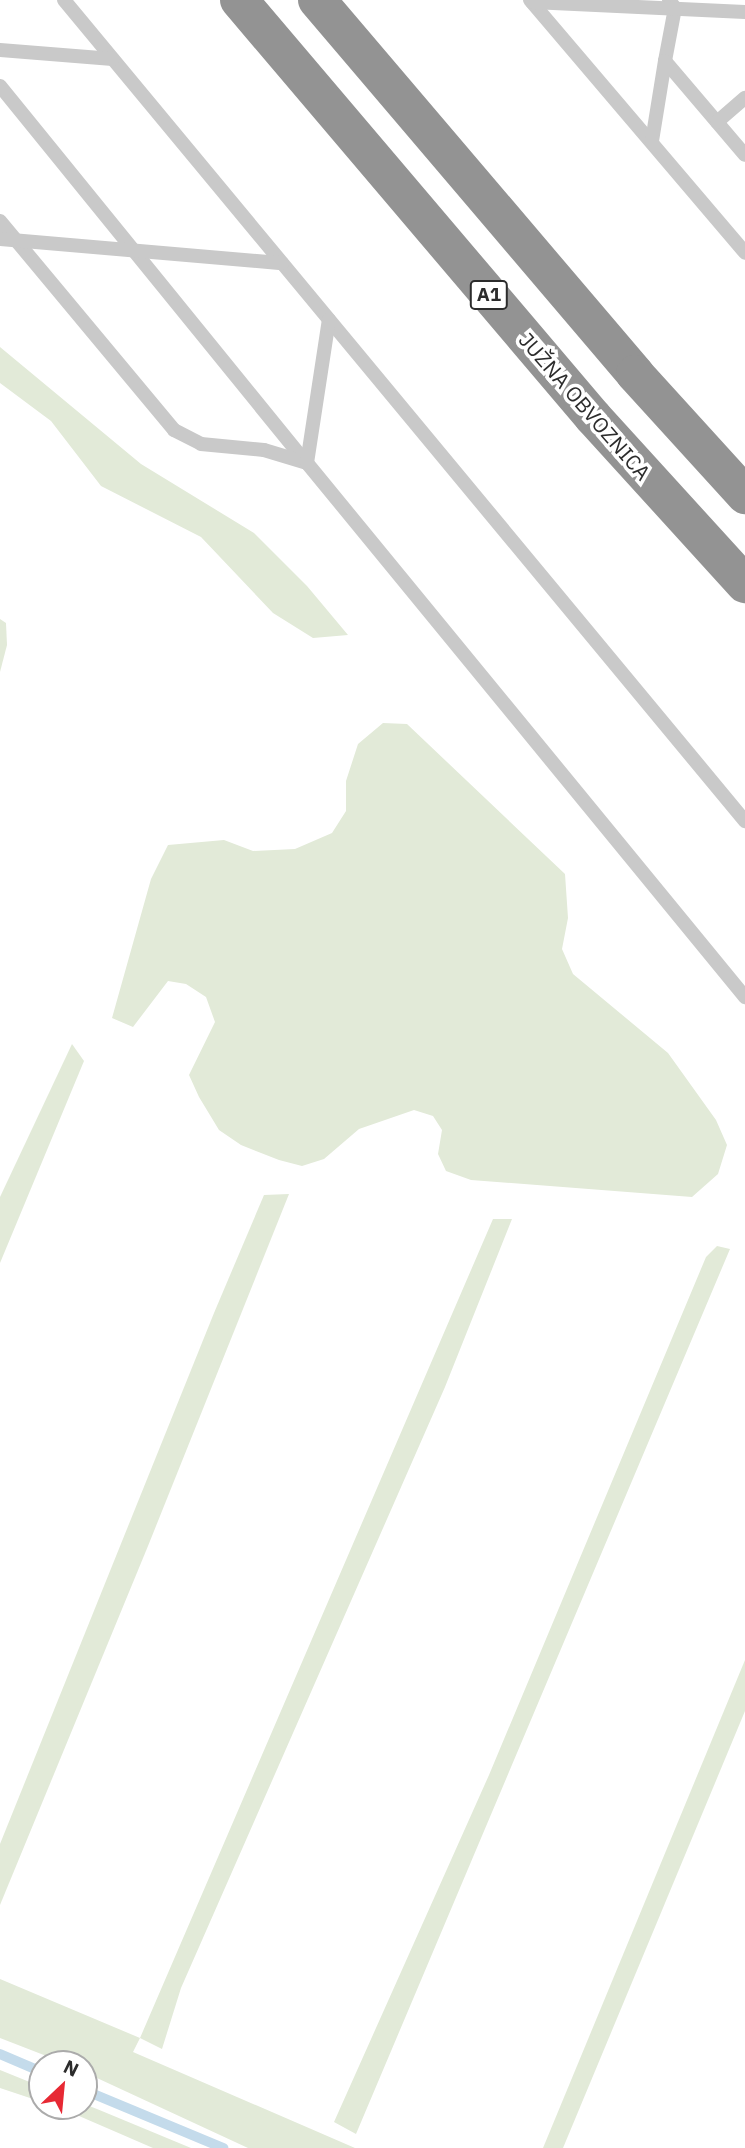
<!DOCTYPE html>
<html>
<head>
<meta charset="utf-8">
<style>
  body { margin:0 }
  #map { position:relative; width:745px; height:2148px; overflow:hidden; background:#fff; font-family:"IBM Plex Sans",sans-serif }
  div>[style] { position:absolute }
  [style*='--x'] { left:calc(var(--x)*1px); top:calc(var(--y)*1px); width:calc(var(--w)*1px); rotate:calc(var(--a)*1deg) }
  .green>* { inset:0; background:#e2ead8 }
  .stream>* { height:10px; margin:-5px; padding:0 5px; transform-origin:5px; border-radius:5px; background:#c4dbeb }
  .lane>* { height:14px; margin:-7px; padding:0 7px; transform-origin:7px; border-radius:7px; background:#c9c9c9 }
  .highway>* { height:38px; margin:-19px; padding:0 19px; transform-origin:19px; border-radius:19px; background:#939393 }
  span { translate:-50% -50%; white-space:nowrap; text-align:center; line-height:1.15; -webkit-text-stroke:7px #fff; paint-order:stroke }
  .shield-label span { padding:2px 5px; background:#fff; border:2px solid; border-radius:5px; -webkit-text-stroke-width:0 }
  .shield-label { font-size:19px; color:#2c2c2c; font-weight:700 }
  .street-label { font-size:21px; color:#2c2c2c }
  .north { position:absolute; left:28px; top:2050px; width:70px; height:70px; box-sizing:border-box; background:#fff; border:2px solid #ababab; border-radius:50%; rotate:26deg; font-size:19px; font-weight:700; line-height:28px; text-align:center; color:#2c2c2c }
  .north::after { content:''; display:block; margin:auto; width:24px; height:32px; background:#e72934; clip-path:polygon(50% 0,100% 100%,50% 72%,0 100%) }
</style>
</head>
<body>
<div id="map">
  <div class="green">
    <i style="clip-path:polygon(0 347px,141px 464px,254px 533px,307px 586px,348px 635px,313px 638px,273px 613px,201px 537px,101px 486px,51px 421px,0 383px)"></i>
    <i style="clip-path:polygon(0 619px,6px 623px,7px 645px,0 672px)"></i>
    <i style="clip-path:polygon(383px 723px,407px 724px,565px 874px,568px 918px,562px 949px,573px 974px,668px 1053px,716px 1120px,727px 1145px,718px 1174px,692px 1197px,471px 1180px,446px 1171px,438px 1154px,442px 1130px,433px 1116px,414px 1110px,359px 1129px,324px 1159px,302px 1166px,279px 1160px,241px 1145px,219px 1130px,199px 1097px,189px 1075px,215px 1022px,206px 997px,186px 984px,168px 981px,133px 1027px,112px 1018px,151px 879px,168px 845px,224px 840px,253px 851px,295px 849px,332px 833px,346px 811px,346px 781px,358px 744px)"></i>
    <i style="clip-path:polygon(72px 1044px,84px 1061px,0 1263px,0 1197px)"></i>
    <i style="clip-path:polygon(289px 1194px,148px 1546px,0 1905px,0 1844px,214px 1313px,264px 1195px)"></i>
    <i style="clip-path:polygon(493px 1219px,512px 1219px,445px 1387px,181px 1988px,162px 2049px,140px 2038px,133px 2052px,355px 2148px,248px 2148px,84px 2072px,84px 2064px,67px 2064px,0 2038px,0 1979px,140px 2038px)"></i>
    <i style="clip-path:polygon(717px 1246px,730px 1249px,356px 2134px,334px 2122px,489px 1775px,706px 1257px)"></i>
    <i style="clip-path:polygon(745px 1660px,745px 1711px,563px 2148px,543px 2148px)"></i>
    <i style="clip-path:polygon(0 2070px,42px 2087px,42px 2102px,0 2088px)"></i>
    <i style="clip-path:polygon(84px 2104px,97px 2109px,191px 2148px,153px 2148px,56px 2106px)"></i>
  </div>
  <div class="stream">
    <i style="--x:0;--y:2054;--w:46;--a:23.2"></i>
    <i style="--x:84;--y:2090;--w:151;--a:22.6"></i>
  </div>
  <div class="lane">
    <i style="--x:64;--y:0;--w:1067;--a:50.33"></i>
    <i style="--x:530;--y:0;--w:332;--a:49.6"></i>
    <i style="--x:669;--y:0;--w:10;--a:53"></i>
    <i style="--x:675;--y:8;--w:54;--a:100.7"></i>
    <i style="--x:665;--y:61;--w:123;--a:49.6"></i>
    <i style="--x:532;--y:2;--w:213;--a:2.7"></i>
    <i style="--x:0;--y:50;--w:113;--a:4.6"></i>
    <i style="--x:0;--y:86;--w:485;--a:50.9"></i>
    <i style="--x:717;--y:122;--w:37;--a:-41"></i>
    <i style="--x:652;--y:141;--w:81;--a:-80.8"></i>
    <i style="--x:0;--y:221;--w:272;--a:50.2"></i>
    <i style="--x:174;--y:430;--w:30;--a:27"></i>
    <i style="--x:201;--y:444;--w:63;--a:5.4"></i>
    <i style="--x:264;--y:450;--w:45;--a:16.8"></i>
    <i style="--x:307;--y:463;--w:691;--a:50.64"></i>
    <i style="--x:0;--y:239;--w:283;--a:4.9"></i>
    <i style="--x:307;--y:463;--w:145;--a:-81.3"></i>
  </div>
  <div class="highway">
    <i style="--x:239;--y:0;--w:547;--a:49.67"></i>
    <i style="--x:593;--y:417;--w:226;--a:47.7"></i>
    <i style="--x:317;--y:0;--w:491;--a:49.6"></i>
    <i style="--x:635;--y:374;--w:164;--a:47.7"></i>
  </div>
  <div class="shield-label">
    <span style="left:489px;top:295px">A1</span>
  </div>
  <div class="street-label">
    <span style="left:585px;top:406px;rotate:49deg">JUŽNA OBVOZNICA</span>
  </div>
  <div class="north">N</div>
</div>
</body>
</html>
